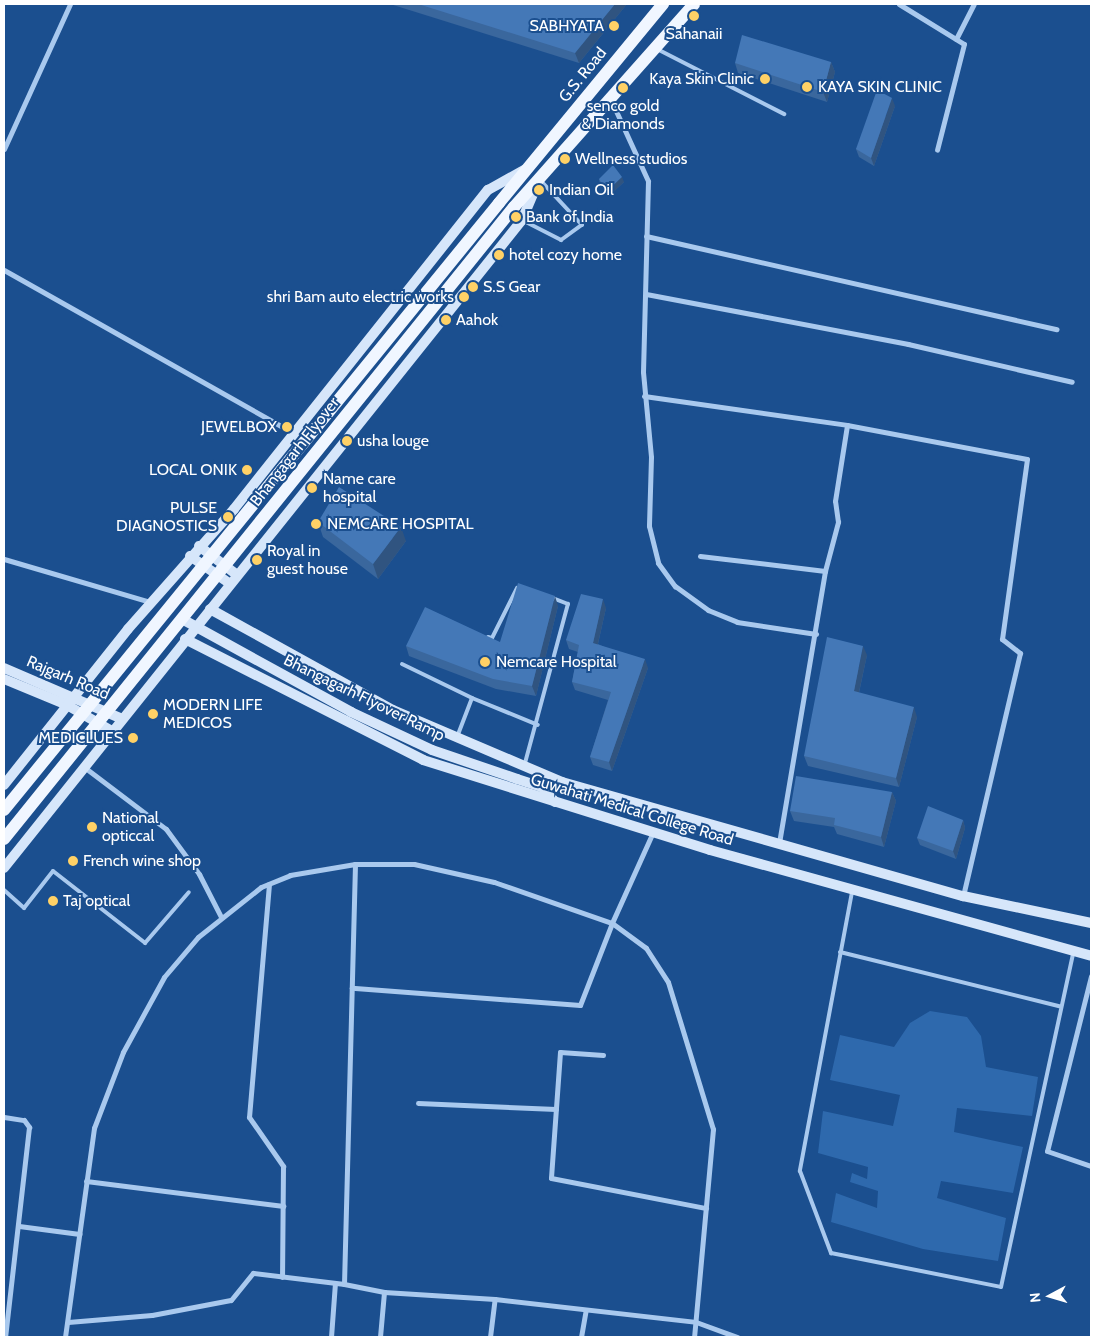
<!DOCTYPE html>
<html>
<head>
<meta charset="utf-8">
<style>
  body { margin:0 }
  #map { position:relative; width:1095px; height:1341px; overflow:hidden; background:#1b4f8f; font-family:Cabin,sans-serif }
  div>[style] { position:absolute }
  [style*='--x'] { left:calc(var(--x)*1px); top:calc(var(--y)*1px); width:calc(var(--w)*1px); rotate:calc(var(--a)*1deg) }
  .green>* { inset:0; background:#2e69ad }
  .service>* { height:4px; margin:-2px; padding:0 2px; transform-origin:2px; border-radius:2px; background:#a9c9ee }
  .minor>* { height:5px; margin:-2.5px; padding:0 2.5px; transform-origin:2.5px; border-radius:2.5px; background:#a9c9ee }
  .secondary>* { height:10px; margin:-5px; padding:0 5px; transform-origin:5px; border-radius:5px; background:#d6e6fa }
  .primary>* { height:12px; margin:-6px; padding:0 6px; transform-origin:6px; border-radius:6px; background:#f0f6ff }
  .secondary-bridge>* { height:10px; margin:-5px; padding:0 5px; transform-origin:5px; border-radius:5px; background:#d6e6fa }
  .primary-bridge>* { height:12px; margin:-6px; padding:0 6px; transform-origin:6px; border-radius:6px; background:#f0f6ff }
  .wall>* { inset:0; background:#3a679d }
  .shaded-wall>* { inset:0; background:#305480 }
  .building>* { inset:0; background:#4478b7 }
  .dots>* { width:14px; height:14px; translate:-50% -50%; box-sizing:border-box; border:2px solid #1b4f8f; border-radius:50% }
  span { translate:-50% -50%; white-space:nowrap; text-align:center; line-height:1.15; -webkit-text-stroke:4px #1b4f8f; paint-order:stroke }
  .poi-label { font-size:16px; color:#fff }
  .right { translate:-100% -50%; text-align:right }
  .left { translate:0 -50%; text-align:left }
  .street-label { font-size:16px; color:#fff }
  .frame { position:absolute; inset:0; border:5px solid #fff; pointer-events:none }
  .north { position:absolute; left:1025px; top:1271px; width:50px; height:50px; -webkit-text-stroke:4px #1b4f8f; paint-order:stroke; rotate:264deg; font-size:14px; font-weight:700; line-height:20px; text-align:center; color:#fff }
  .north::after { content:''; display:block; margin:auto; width:18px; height:22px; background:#fff; clip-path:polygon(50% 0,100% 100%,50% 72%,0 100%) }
</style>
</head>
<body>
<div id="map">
  <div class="green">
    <i style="clip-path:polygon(930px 1011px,967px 1017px,981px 1036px,986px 1067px,1038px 1077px,1032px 1116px,957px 1108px,954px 1132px,1023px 1147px,1013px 1193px,941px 1181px,937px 1198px,1006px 1218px,998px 1261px,923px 1249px,831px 1222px,836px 1193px,877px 1208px,878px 1191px,850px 1182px,852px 1173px,867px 1179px,868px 1167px,818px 1153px,823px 1111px,893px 1126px,900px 1095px,830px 1080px,840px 1035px,894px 1047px,910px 1023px)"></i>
  </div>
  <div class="service">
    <i style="--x:657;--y:49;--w:143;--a:27.1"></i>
    <i style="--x:522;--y:220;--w:44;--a:27.1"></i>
    <i style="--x:561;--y:240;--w:26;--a:-36"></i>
    <i style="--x:582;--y:225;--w:62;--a:-133"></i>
    <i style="--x:488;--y:637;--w:4;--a:14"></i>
    <i style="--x:492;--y:638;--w:56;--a:-63.4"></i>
    <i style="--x:402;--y:664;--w:78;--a:25.9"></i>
    <i style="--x:472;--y:698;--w:42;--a:111"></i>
    <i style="--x:472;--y:698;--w:71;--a:22.2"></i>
    <i style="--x:525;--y:763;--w:165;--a:-74.9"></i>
    <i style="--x:568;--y:604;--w:17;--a:-159"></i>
    <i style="--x:4;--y:890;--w:27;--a:42"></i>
    <i style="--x:24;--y:908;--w:47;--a:-51.9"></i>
    <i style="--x:53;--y:871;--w:117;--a:38"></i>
    <i style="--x:145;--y:943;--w:67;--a:-49.2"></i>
    <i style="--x:852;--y:892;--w:284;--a:100.6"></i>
    <i style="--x:800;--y:1171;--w:88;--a:69.3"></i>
    <i style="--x:831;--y:1253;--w:173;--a:11.3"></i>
    <i style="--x:1001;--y:1287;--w:342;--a:-77.8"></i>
    <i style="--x:840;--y:952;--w:226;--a:13.9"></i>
  </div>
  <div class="minor">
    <i style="--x:899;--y:4;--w:76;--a:31.6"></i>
    <i style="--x:964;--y:44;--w:109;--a:104.3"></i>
    <i style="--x:956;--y:39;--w:39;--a:-63"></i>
    <i style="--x:611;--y:100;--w:89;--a:65.4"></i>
    <i style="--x:648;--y:181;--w:191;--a:91.5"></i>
    <i style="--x:643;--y:372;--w:85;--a:84.6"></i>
    <i style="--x:651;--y:457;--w:69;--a:91.7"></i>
    <i style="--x:649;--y:526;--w:38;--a:76"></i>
    <i style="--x:658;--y:563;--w:29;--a:54"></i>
    <i style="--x:675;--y:586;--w:41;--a:36"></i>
    <i style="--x:708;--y:610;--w:31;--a:22"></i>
    <i style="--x:737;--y:622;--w:80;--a:8.6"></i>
    <i style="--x:4;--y:149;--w:159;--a:-65.5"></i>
    <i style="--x:646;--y:236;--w:421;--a:12.8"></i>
    <i style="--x:4;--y:270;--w:332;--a:29.4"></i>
    <i style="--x:646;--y:294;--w:267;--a:10.8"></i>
    <i style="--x:908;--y:344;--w:168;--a:13"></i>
    <i style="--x:644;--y:396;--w:205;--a:8.1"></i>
    <i style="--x:847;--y:425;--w:183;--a:10.7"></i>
    <i style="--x:1027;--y:459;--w:182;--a:97.9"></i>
    <i style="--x:1002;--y:639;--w:23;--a:38"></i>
    <i style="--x:1020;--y:653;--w:250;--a:103.2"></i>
    <i style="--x:700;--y:556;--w:126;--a:6.8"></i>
    <i style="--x:4;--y:559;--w:152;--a:16.4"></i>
    <i style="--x:84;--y:767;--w:103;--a:37.1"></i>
    <i style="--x:166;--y:829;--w:56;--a:53.7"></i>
    <i style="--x:199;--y:874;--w:48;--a:62.9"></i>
    <i style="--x:653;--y:832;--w:100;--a:114.3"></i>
    <i style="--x:612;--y:923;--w:42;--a:36.3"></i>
    <i style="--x:646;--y:948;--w:40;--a:57.1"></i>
    <i style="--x:668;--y:982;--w:154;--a:73"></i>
    <i style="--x:713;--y:1129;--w:209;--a:95.2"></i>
    <i style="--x:779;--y:843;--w:276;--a:-80.4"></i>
    <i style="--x:825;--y:571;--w:51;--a:-75.1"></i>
    <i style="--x:838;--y:522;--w:21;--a:-98"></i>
    <i style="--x:835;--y:501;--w:77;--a:-81"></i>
    <i style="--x:355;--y:864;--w:420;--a:91.5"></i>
    <i style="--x:344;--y:1284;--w:41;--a:11.3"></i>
    <i style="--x:384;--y:1292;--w:45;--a:95.1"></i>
    <i style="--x:269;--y:884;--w:234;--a:94.9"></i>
    <i style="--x:249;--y:1117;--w:60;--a:55.2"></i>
    <i style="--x:283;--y:1166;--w:111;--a:90.5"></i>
    <i style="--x:1091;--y:976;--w:180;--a:104.1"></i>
    <i style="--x:1047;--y:1151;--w:46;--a:18.8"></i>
    <i style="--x:603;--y:1055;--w:43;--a:-176"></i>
    <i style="--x:560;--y:1052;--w:126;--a:94.1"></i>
    <i style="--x:551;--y:1178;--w:158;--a:11"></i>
    <i style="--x:418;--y:1103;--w:138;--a:2.5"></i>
    <i style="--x:4;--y:1117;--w:20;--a:9"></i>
    <i style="--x:24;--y:1120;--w:9;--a:54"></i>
    <i style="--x:29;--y:1127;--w:211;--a:96.5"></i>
    <i style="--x:86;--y:1181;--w:199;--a:7.2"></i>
    <i style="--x:19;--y:1226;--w:61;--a:7.6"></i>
    <i style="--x:384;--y:1292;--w:111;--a:3.6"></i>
    <i style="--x:68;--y:1322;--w:84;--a:-4.8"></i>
    <i style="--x:152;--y:1315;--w:80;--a:-10.8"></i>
    <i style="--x:231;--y:1300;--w:35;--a:-51"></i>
    <i style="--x:253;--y:1273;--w:92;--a:6.9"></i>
    <i style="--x:65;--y:1337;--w:211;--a:-82.1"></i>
    <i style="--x:94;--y:1128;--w:81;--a:-69.1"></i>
    <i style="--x:123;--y:1052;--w:85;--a:-61.3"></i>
    <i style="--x:164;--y:977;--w:52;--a:-49.6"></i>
    <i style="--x:198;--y:937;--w:80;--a:-38.4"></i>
    <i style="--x:261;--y:887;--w:31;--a:-22"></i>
    <i style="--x:290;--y:875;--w:66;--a:-9.6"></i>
    <i style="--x:355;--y:864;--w:59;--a:0"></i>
    <i style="--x:414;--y:864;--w:82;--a:12.7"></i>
    <i style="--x:494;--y:882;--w:125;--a:19.2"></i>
    <i style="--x:612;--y:923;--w:88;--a:111.3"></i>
    <i style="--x:580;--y:1005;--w:229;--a:-175.7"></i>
    <i style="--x:331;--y:1337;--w:54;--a:-85.8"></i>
    <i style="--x:490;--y:1337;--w:38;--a:-83"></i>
    <i style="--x:495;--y:1299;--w:202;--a:6.5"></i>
    <i style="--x:696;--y:1322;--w:44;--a:20.1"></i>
    <i style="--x:581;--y:1337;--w:27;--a:-80"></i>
  </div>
  <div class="secondary">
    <i style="--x:199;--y:546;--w:48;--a:37.3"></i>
    <i style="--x:190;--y:556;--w:47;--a:34.7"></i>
    <i style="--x:210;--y:609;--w:209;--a:28.9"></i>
    <i style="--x:393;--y:710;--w:184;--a:23.1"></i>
    <i style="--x:562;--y:782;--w:417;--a:15.9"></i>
    <i style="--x:963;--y:896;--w:131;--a:11.9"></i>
    <i style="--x:185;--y:639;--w:267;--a:26.9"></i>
    <i style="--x:423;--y:760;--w:301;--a:17.4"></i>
    <i style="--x:710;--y:850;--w:395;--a:15.5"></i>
    <i style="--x:4;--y:668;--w:126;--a:23.3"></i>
    <i style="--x:4;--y:679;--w:68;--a:22.4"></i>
    <i style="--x:67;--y:705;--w:50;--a:30.2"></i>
    <i style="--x:517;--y:779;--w:26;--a:18"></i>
    <i style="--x:542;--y:787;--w:20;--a:49"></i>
    <i style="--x:4;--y:785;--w:199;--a:-51.5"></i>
    <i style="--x:128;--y:629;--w:160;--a:-48.5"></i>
    <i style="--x:234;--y:509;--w:408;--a:-51.5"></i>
    <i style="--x:488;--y:190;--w:41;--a:-29.1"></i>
    <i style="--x:4;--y:868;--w:830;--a:-51.36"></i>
    <i style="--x:522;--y:220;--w:38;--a:-67"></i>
  </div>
  <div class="primary">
    <i style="--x:499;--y:203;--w:258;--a:-50.5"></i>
    <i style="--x:514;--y:207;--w:271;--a:-48.4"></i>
  </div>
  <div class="secondary-bridge">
    <i style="--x:182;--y:619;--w:193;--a:28.8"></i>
    <i style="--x:351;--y:712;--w:89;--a:25.1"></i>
    <i style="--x:432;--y:750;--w:90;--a:18.8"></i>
  </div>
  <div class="primary-bridge">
    <i style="--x:4;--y:810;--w:783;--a:-50.8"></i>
    <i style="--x:4;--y:839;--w:812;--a:-51.1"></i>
  </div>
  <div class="wall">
    <i style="clip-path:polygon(390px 4px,627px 4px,579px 63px)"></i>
    <i style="clip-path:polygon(831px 62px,835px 72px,827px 102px,738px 73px,735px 63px)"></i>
    <i style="clip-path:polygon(895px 106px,874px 166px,859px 157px,856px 149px)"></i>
    <i style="clip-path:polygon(599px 179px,624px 182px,609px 196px,600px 184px)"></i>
    <i style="clip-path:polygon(318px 522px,406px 541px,378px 579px,323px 537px)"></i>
    <i style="clip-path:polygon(558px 606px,536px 696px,496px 689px,409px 656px,406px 646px,500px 642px)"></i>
    <i style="clip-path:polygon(606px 608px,598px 644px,648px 668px,612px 771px,593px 765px,590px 757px,608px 700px,575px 690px,572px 682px,578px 652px,569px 649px,566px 640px)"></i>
    <i style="clip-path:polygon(867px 655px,859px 693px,917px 717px,899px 787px,808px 766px,804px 756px)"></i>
    <i style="clip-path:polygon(892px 792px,896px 801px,884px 847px,837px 834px,834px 827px,794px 821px,790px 811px)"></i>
    <i style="clip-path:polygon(963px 820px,965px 828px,956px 859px,920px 845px,917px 838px)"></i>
  </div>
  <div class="shaded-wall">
    <i style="clip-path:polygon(615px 4px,627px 4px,579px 63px,575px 53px)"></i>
    <i style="clip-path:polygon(831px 62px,835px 72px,827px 102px,823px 92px)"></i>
    <i style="clip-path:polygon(892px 98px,895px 106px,874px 166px,871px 158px)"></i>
    <i style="clip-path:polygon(622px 177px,624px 182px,609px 196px,607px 191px)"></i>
    <i style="clip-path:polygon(401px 527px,406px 541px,378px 579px,373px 564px)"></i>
    <i style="clip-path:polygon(555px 596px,558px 606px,536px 696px,532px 686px)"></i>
    <i style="clip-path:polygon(603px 599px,606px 608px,596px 652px,593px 643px)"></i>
    <i style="clip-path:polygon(863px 646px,867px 655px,857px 701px,854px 691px)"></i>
    <i style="clip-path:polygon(645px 659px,648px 668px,612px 771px,609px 762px)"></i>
    <i style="clip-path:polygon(914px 707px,917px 717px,899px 787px,896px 778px)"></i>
    <i style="clip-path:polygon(892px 792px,896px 801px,884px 847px,881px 837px)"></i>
    <i style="clip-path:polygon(963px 820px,965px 828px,956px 859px,953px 851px)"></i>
  </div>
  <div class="building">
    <i style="clip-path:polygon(418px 4px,615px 4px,575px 53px)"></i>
    <i style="clip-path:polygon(742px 35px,831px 62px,823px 92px,735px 63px)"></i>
    <i style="clip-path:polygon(877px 90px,892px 98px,871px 158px,856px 149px)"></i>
    <i style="clip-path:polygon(613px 165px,622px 177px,607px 191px,599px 179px)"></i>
    <i style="clip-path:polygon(339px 487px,401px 527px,373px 564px,318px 522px)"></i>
    <i style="clip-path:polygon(518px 583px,555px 596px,532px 686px,493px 679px,406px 646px,425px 607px,500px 642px)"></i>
    <i style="clip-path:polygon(581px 594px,603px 599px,593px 643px,645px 659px,609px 762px,590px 757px,611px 692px,572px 682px,579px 645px,566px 640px)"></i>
    <i style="clip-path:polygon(827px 637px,863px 646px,854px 691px,914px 707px,896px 778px,804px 756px)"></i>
    <i style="clip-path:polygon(796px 776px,892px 792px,881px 837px,834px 825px,835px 818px,790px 811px)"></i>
    <i style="clip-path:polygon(928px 806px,963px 820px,953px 851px,917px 838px)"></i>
  </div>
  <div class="dots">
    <i style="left:694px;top:16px;background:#ffd166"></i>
    <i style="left:614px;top:26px;background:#ffd166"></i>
    <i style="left:765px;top:79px;background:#ffd166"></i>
    <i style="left:807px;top:87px;background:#ffd166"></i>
    <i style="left:623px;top:88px;background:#ffd166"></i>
    <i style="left:565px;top:159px;background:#ffd166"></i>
    <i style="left:539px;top:190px;background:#ffd166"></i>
    <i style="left:516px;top:217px;background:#ffd166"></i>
    <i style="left:499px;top:255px;background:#ffd166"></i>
    <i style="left:473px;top:287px;background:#ffd166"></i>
    <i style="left:464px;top:297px;background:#ffd166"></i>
    <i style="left:446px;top:320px;background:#ffd166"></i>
    <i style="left:287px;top:427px;background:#ffd166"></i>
    <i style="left:347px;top:441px;background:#ffd166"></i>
    <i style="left:247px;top:470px;background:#ffd166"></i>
    <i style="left:312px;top:488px;background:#ffd166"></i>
    <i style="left:228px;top:517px;background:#ffd166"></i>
    <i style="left:316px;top:524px;background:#ffd166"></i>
    <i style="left:257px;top:560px;background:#ffd166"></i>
    <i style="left:485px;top:662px;background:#ffd166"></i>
    <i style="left:153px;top:714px;background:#ffd166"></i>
    <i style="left:133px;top:738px;background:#ffd166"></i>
    <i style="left:92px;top:827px;background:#ffd166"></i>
    <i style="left:73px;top:861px;background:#ffd166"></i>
    <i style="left:53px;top:901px;background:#ffd166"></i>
  </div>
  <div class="poi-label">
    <span class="right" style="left:604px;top:26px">SABHYATA</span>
    <span style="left:694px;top:34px">Sahanaii</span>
    <span class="right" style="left:754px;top:79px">Kaya Skin Clinic</span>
    <span class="left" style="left:818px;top:87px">KAYA SKIN CLINIC</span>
    <span style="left:623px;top:115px">senco gold<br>&amp; Diamonds</span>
    <span class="left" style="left:575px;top:159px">Wellness studios</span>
    <span class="left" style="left:549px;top:190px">Indian Oil</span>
    <span class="left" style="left:526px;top:217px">Bank of India</span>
    <span class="left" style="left:509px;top:255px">hotel cozy home</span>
    <span class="left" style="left:483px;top:287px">S.S Gear</span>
    <span class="right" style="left:454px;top:297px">shri Bam auto electric works</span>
    <span class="left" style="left:456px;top:320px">Aahok</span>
    <span class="right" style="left:277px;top:427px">JEWELBOX</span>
    <span class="left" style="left:357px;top:441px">usha louge</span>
    <span class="right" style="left:237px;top:470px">LOCAL ONIK</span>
    <span class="left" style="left:323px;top:488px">Name care<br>hospital</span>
    <span class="right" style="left:217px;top:517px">PULSE<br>DIAGNOSTICS</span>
    <span class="left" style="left:327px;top:524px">NEMCARE HOSPITAL</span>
    <span class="left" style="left:267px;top:560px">Royal in<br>guest house</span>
    <span class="left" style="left:496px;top:662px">Nemcare Hospital</span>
    <span class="left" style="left:163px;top:714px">MODERN LIFE<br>MEDICOS</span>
    <span class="right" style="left:123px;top:738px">MEDICLUES</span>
    <span class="left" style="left:102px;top:827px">National<br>opticcal</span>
    <span class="left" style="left:83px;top:861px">French wine shop</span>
    <span class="left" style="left:63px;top:901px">Taj optical</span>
  </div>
  <div class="street-label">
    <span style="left:583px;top:75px;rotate:-51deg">G.S. Road</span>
    <span style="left:295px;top:452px;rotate:-52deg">Bhangagarh Flyover</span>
    <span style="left:68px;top:678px;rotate:23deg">Rajgarh Road</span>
    <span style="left:364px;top:698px;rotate:26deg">Bhangagarh Flyover Ramp</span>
    <span style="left:632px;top:810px;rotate:17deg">Guwahati Medical College Road</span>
  </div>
  <div class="frame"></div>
  <div class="north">N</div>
</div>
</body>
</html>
